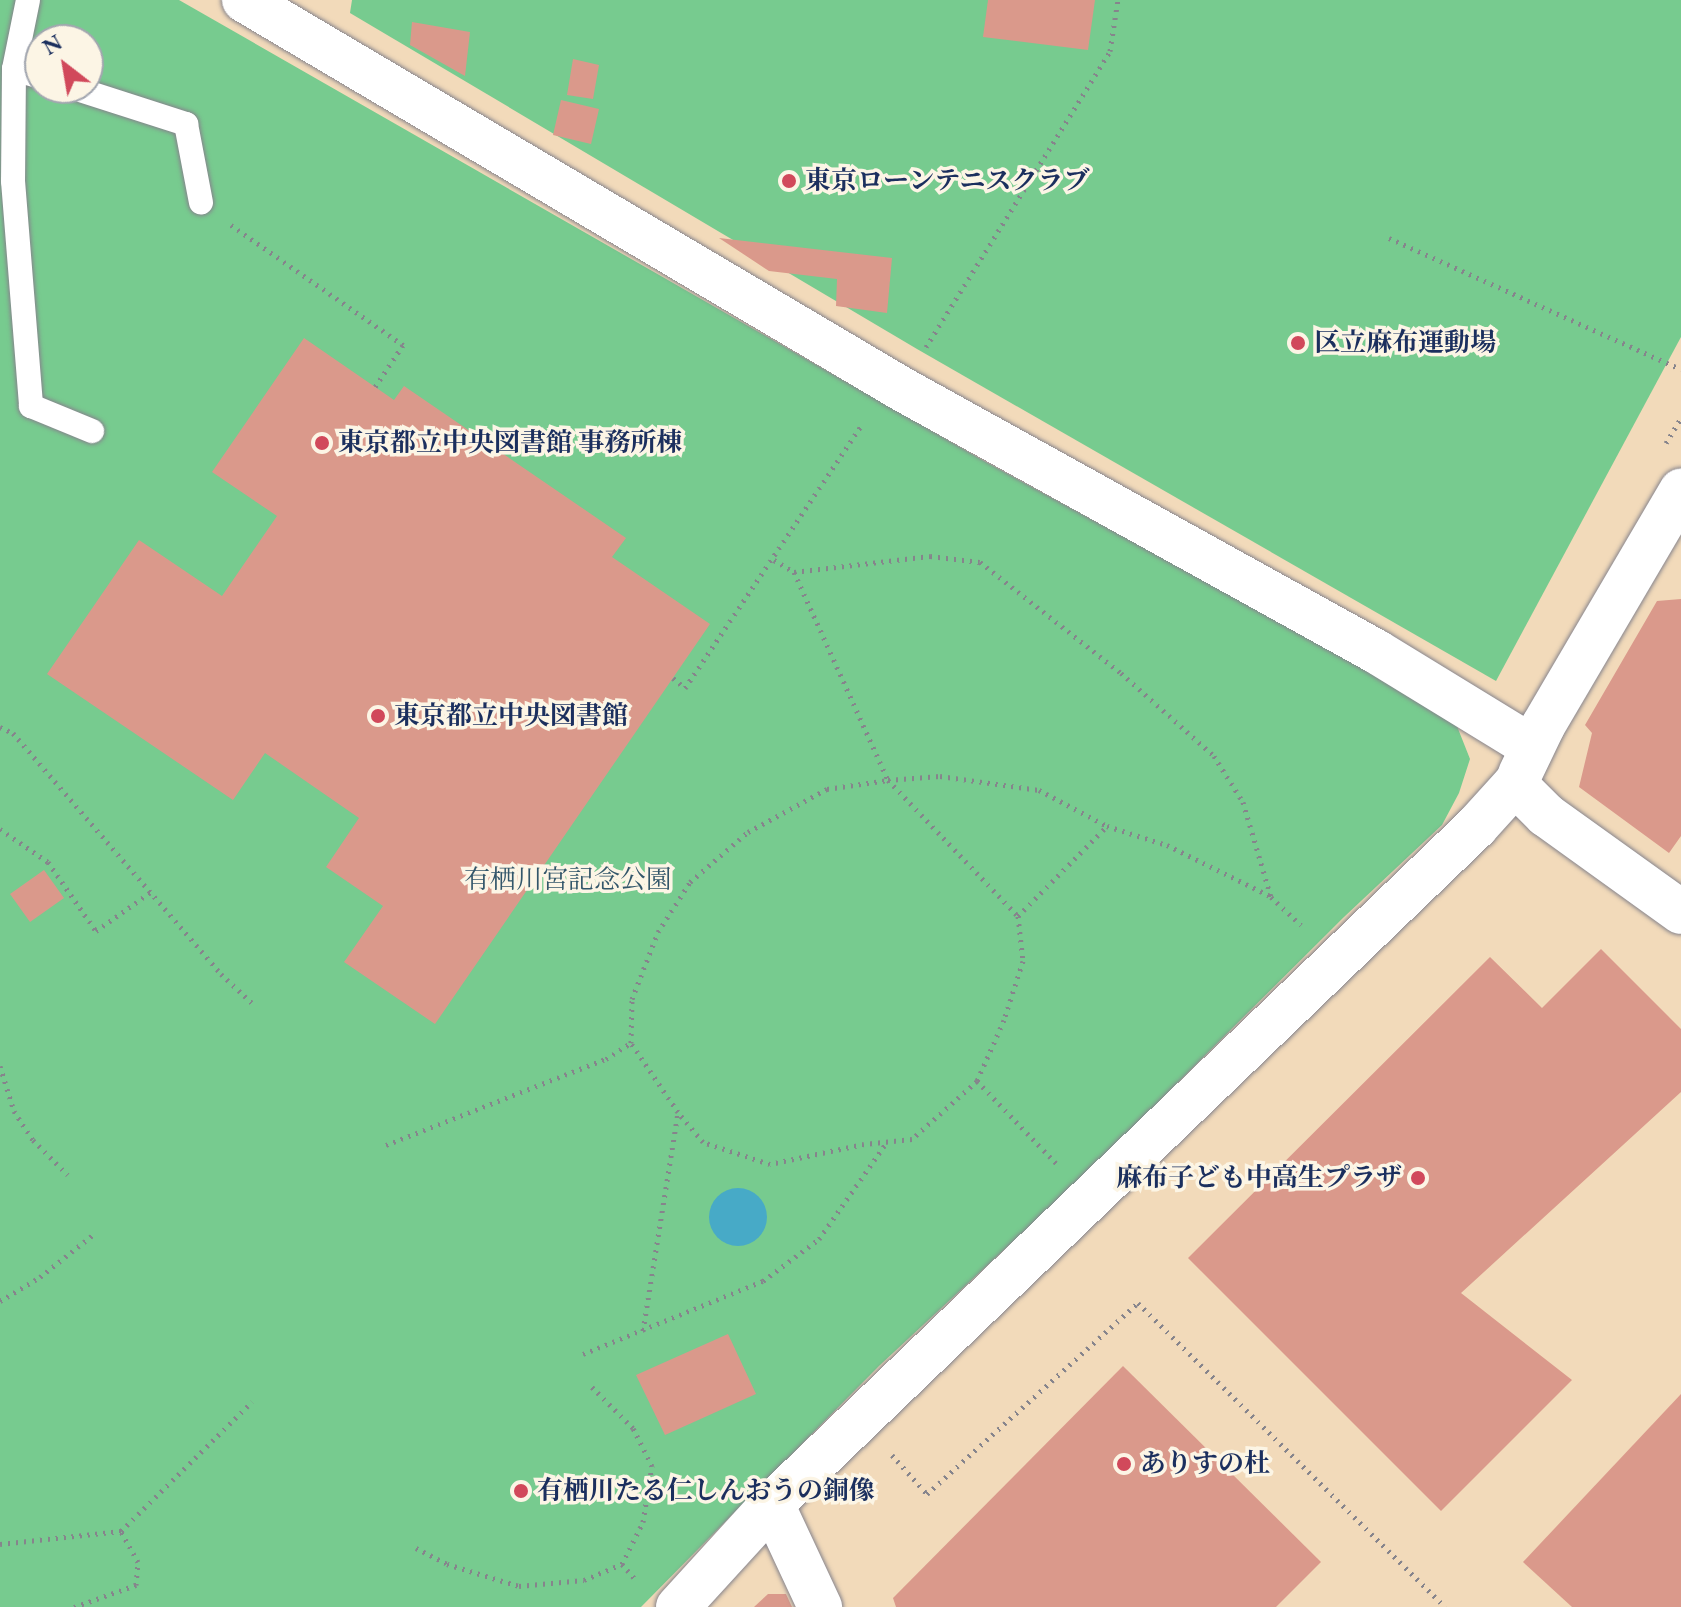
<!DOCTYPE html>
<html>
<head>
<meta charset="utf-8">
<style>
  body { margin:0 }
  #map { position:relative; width:1681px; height:1607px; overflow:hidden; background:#f2daba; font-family:"EB Garamond","Noto Serif JP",serif }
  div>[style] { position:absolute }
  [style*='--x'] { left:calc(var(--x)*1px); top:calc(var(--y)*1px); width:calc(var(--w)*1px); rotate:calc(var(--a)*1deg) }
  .green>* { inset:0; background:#77cb8f }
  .water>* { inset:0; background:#47aac7 }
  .round { border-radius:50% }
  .building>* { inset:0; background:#da998b }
  .path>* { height:5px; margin-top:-2.5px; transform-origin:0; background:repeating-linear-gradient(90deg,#86848c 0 2px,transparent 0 8px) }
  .roads { filter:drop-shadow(0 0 2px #86848c) drop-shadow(0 0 2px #86848c) }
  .service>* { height:24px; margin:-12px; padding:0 12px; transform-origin:12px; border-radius:12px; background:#fff }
  .minor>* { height:44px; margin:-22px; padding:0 22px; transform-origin:22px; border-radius:22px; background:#fff }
  .tertiary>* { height:44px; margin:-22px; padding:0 22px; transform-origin:22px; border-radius:22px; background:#fff }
  .dots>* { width:22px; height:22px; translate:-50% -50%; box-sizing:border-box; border:4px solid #fcf5e5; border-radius:50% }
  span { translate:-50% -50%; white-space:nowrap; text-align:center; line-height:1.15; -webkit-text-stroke:7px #fcf5e5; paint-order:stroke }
  .poi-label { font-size:26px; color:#1b2f5e; font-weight:700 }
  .left { translate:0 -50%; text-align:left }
  .right { translate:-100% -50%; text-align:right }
  .park-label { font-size:26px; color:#32566a }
  .north { position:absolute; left:24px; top:24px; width:80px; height:80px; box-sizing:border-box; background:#fcf5e5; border:2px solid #a2a6af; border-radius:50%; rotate:329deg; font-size:22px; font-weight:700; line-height:32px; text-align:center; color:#1b2f5e }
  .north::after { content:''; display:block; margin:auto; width:28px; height:36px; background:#d1495b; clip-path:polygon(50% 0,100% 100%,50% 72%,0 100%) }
</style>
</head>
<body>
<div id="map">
  <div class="green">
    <i style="clip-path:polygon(evenodd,0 0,179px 0,984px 461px,1453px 716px,1470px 759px,1459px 793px,1442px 825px,1344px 917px,1092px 1168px,879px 1366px,641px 1607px,0 1607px,0 0,40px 40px,88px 40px,88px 88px,40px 88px,40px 40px)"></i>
    <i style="clip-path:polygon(352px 0,1681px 0,1681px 337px,1496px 681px,917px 349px,350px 13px)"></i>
  </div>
  <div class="water">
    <i class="round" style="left:709px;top:1188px;width:58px;height:58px"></i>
  </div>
  <div class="building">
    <i style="clip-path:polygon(988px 0,1095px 0,1088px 50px,983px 37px)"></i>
    <i style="clip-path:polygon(412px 22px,470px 32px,465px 76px,410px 45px)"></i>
    <i style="clip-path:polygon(573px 59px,599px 65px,593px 99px,567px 95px)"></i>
    <i style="clip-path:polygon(561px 100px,599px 109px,591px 144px,553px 135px)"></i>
    <i style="clip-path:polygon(719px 238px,892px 258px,887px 313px,836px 306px,837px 279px,769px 271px)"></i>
    <i style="clip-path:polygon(304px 338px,394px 400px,404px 386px,626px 538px,612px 557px,710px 624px,435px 1024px,344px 962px,383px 906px,326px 867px,359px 818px,265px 753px,233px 800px,47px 674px,139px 540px,222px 596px,277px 516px,212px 472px)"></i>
    <i style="clip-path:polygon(1681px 599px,1681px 836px,1669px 853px,1579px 787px,1592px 733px,1585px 725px,1657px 601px)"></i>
    <i style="clip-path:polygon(44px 870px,64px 898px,30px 922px,10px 894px)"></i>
    <i style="clip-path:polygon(1601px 949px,1681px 1029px,1681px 1092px,1461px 1293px,1572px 1380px,1441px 1511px,1188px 1258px,1490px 957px,1542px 1008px)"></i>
    <i style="clip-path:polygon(728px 1334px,756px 1394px,665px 1435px,636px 1375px)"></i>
    <i style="clip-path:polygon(1123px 1366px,1321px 1562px,1276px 1607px,896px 1607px,893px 1598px)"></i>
    <i style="clip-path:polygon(1681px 1394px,1681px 1607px,1572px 1607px,1523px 1562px)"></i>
    <i style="clip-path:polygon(768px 1594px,786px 1594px,792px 1607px,754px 1607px)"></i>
  </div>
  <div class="path">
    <i style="--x:231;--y:225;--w:210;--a:34.9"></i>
    <i style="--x:403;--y:345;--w:50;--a:123.7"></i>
    <i style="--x:1389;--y:238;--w:320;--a:24.2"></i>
    <i style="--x:926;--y:347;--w:349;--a:-58.1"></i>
    <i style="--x:1110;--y:51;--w:52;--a:-81.1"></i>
    <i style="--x:1666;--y:443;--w:29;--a:-59"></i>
    <i style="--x:774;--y:560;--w:23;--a:31"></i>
    <i style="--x:794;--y:572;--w:228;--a:65.7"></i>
    <i style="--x:888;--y:780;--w:52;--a:-4.4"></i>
    <i style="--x:940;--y:776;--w:100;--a:8"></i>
    <i style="--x:1039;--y:790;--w:77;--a:27.9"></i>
    <i style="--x:1107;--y:826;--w:63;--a:17.6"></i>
    <i style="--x:1167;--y:845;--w:115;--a:26.3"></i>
    <i style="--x:794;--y:572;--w:137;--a:-6.7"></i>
    <i style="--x:930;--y:556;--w:50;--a:6.8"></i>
    <i style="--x:980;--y:562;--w:179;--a:38.2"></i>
    <i style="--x:1121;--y:673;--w:125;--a:41.7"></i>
    <i style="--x:1214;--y:756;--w:54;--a:57.8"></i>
    <i style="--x:1243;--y:802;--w:99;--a:73.6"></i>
    <i style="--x:1271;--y:897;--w:41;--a:43"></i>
    <i style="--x:673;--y:678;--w:16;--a:40"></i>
    <i style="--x:685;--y:688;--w:319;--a:-56.1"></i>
    <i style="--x:0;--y:727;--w:14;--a:25"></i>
    <i style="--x:13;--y:733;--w:318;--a:49.2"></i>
    <i style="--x:221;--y:974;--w:42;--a:43.1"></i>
    <i style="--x:0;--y:829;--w:58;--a:34.5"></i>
    <i style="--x:48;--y:862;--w:84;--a:55.2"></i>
    <i style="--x:96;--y:931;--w:69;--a:-35.5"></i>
    <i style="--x:1018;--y:916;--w:127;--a:-45.3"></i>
    <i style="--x:0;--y:1066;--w:47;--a:72.7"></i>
    <i style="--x:14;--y:1111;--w:35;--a:57"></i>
    <i style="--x:33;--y:1140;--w:49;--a:45"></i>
    <i style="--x:977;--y:1081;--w:115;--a:46.1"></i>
    <i style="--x:386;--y:1145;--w:236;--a:-21.4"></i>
    <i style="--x:606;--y:1059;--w:30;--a:-33"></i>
    <i style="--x:0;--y:1301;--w:47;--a:-31"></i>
    <i style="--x:40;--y:1277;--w:69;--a:-38.5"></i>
    <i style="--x:643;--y:1331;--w:222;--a:-80.9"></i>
    <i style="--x:678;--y:1112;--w:83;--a:-124.3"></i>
    <i style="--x:631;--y:1043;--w:44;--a:-88.7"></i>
    <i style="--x:632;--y:999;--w:72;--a:-68.8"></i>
    <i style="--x:658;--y:932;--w:59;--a:-57.4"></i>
    <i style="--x:690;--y:882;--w:77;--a:-40.8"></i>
    <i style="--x:748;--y:832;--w:90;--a:-28.6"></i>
    <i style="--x:827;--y:789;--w:62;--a:-8.4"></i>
    <i style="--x:888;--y:780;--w:188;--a:46.3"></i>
    <i style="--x:1018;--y:916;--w:45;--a:83.7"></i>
    <i style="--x:1023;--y:961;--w:62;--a:107.9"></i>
    <i style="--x:1004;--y:1020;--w:67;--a:113.9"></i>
    <i style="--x:977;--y:1081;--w:87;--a:138.3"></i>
    <i style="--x:912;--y:1139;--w:48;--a:174.1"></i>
    <i style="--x:864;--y:1144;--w:96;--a:168"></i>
    <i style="--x:770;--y:1164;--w:71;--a:-161.8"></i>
    <i style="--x:703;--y:1142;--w:39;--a:-130"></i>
    <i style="--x:583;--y:1354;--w:194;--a:-22.1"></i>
    <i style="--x:763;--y:1281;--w:70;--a:-36.9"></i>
    <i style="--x:819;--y:1239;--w:118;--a:-55"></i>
    <i style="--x:892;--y:1455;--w:52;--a:48.1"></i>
    <i style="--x:927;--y:1494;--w:285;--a:-42.2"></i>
    <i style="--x:1138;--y:1303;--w:432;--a:44.7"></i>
    <i style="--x:0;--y:1544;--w:122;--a:-6.1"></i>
    <i style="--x:416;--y:1548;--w:35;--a:27"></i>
    <i style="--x:447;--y:1564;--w:75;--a:17"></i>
    <i style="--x:519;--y:1586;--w:65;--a:-5.3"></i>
    <i style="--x:584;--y:1580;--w:41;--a:-22.8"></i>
    <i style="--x:622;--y:1564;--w:47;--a:-63.4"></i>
    <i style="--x:643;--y:1522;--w:57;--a:-80.9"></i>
    <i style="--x:652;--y:1466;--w:42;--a:-116.6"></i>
    <i style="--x:633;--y:1428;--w:61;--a:-135"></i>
    <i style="--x:622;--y:1564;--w:23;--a:49"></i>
    <i style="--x:74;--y:1607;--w:66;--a:-19.5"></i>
    <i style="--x:136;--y:1585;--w:23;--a:-85"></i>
    <i style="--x:138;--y:1562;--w:35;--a:-119"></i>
    <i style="--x:121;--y:1531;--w:184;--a:-44.6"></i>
  </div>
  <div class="roads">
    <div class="service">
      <i style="--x:28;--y:0;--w:70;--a:101.5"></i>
      <i style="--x:14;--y:69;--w:112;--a:90.5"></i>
      <i style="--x:13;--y:181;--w:226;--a:85.4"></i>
      <i style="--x:31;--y:406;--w:66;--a:22.3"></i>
      <i style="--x:14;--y:69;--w:27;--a:17"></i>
      <i style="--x:74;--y:88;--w:118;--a:17.8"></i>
      <i style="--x:186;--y:124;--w:80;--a:79.2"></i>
    </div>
    <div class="minor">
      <i style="--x:244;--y:0;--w:762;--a:30.6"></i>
      <i style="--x:900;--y:388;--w:545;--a:28.96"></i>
      <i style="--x:1377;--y:652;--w:182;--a:31.5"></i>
      <i style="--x:1520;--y:774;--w:53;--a:-64.4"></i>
      <i style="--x:1543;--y:726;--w:273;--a:-59.6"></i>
      <i style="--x:772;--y:1504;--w:114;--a:65"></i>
    </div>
    <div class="tertiary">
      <i style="--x:678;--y:1607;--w:139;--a:-47.6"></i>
      <i style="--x:772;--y:1504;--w:977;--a:-43.88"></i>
      <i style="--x:1476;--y:827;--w:58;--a:-47.8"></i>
      <i style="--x:1515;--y:784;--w:44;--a:45"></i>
      <i style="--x:1546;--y:815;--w:166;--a:35.7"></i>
    </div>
  </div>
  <div class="dots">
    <i style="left:789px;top:181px;background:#d1495b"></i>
    <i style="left:1298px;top:343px;background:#d1495b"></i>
    <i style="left:322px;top:443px;background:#d1495b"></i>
    <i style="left:378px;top:716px;background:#d1495b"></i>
    <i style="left:1418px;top:1178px;background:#d1495b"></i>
    <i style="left:1124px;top:1464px;background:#d1495b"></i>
    <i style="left:521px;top:1491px;background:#d1495b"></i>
  </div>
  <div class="poi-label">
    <span class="left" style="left:805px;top:181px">東京ローンテニスクラブ</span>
    <span class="left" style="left:1314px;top:343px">区立麻布運動場</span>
    <span class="left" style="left:338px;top:443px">東京都立中央図書館 事務所棟</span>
    <span class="left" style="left:394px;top:716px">東京都立中央図書館</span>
    <span class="right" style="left:1402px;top:1178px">麻布子ども中高生プラザ</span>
    <span class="left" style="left:1140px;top:1464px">ありすの杜</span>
    <span class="left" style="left:537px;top:1491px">有栖川たる仁しんおうの銅像</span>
  </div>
  <div class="park-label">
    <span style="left:568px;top:880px">有栖川宮記念公園</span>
  </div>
  <div class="north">N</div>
</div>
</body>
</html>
